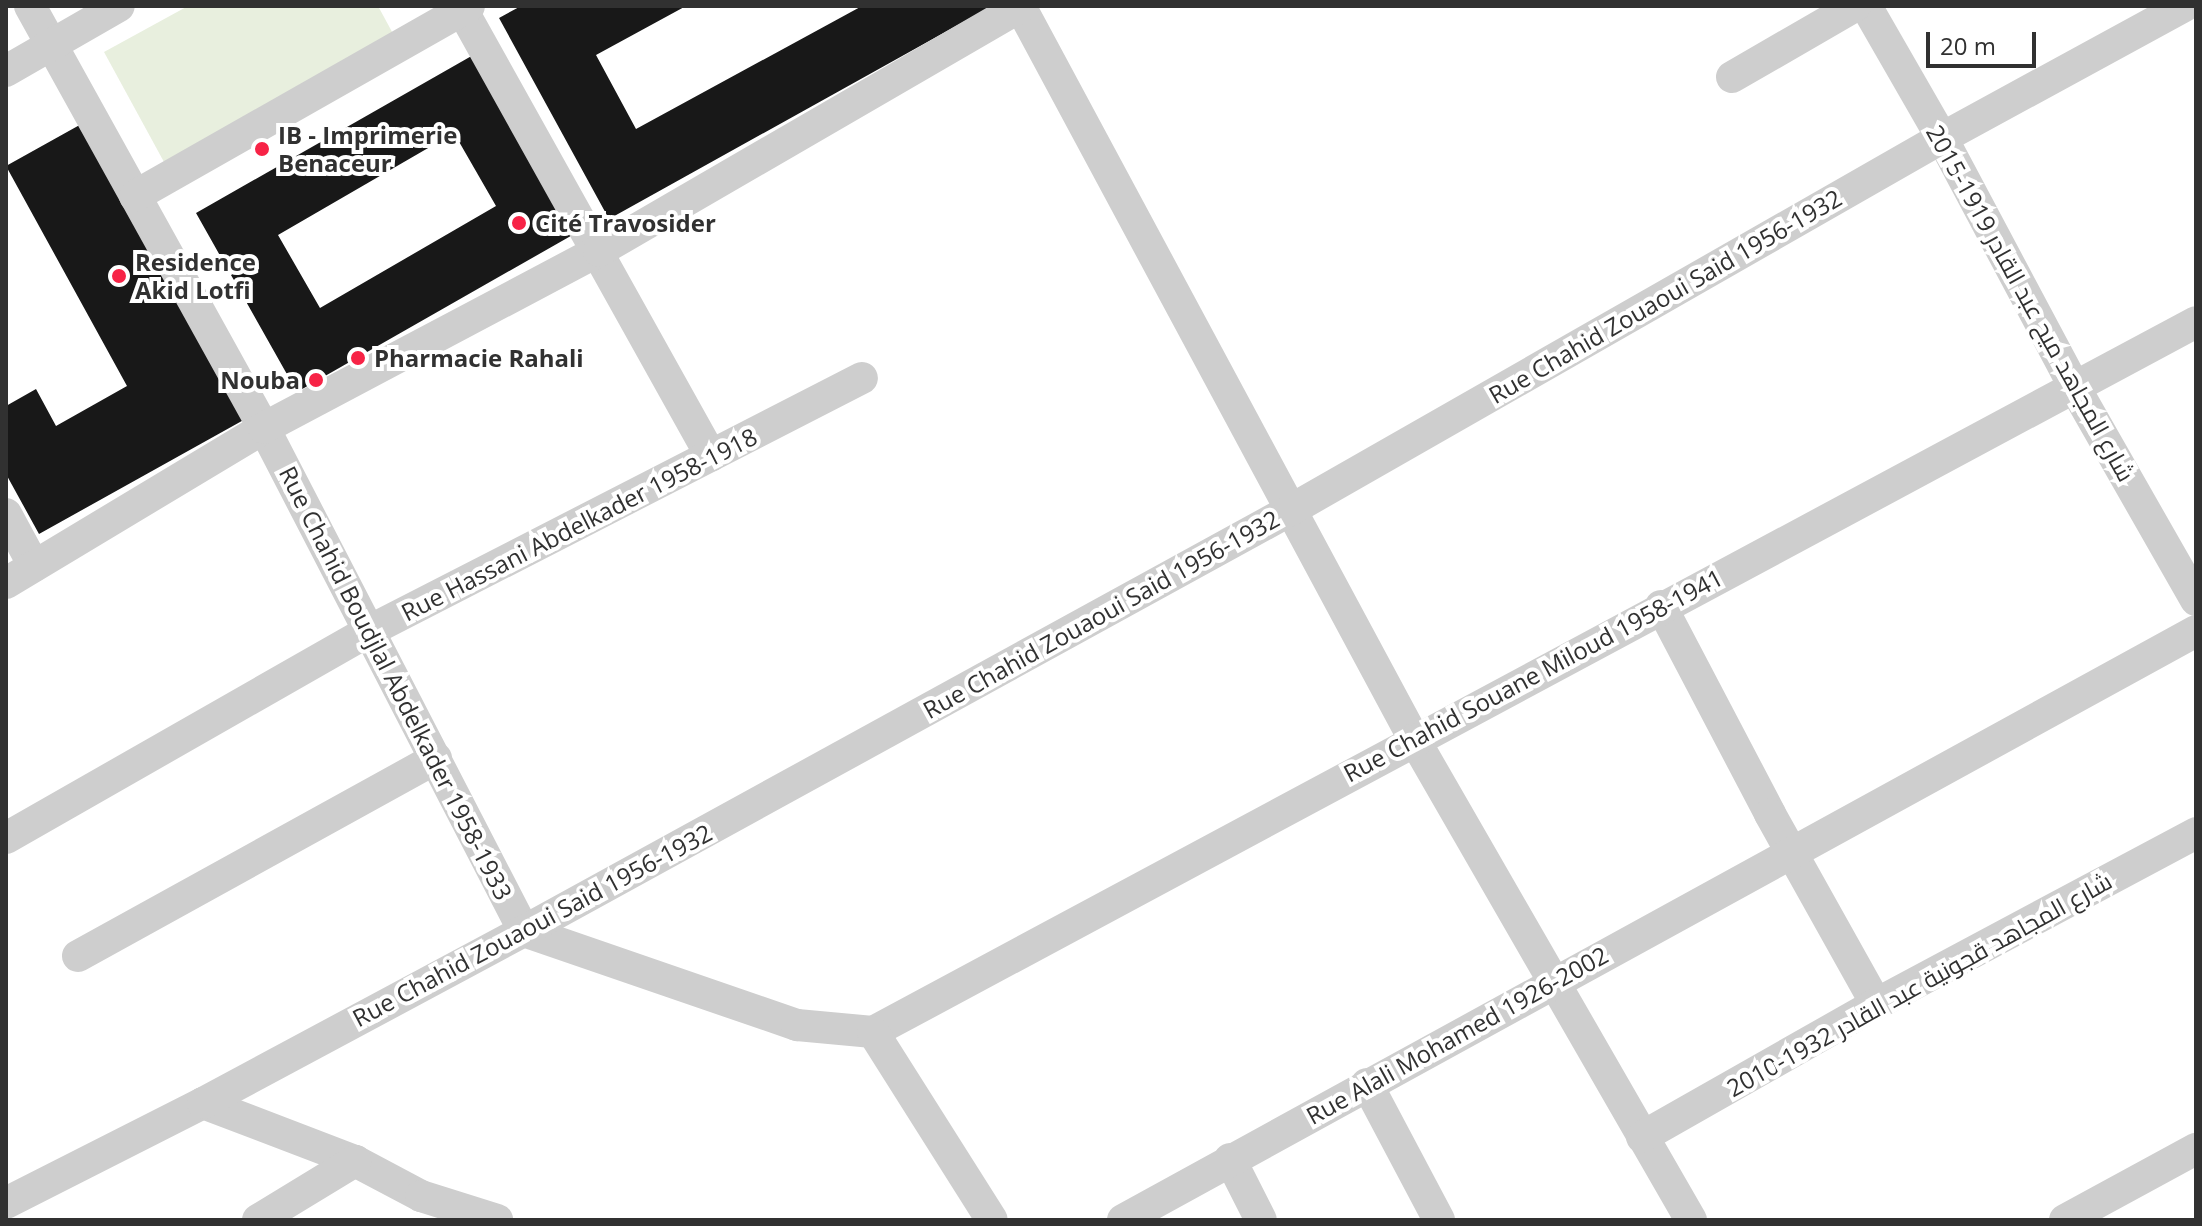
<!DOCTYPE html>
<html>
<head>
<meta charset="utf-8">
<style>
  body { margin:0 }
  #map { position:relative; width:2202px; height:1226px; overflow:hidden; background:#fff; font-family:"Open Sans",Cairo,sans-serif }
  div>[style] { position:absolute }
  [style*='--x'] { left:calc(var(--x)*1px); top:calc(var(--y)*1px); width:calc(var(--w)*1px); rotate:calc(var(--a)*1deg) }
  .green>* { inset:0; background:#e8efde }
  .building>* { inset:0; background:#181818 }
  .street>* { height:32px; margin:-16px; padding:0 16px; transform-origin:16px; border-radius:16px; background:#cecece }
  .dots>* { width:22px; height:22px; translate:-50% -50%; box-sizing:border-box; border:4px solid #fff; border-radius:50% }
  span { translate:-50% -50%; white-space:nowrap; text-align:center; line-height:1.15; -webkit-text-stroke:8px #fff; paint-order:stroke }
  .poi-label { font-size:24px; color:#313131; font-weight:700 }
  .left { translate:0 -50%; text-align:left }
  .right { translate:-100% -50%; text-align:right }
  .street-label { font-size:24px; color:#313131 }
  .frame { position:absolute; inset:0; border:8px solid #313131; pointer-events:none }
  .scale { position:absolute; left:1926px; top:32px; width:110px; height:36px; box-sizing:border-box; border:4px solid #313131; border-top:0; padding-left:10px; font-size:24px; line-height:28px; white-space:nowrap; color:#313131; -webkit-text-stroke:6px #fff; paint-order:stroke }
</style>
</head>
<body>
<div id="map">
  <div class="green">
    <i style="clip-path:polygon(188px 6px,378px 6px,397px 41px,170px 173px,104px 52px)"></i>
  </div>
  <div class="building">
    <i style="clip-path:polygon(521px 6px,686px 6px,596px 55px,636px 129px,862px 6px,992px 6px,609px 219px,499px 18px)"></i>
    <i style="clip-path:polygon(evenodd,475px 54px,576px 233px,297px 392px,196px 213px,475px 54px,454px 133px,496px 206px,320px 308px,278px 235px,454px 133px)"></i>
    <i style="clip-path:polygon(85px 122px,249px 417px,39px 534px,6px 474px,6px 406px,36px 389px,56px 426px,127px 386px,6px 166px)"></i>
  </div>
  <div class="street">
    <i style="--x:30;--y:6;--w:483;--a:61"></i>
    <i style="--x:264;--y:428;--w:566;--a:62.67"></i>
    <i style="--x:524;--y:931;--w:289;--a:19"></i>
    <i style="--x:797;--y:1025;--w:76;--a:5.3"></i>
    <i style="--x:460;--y:6;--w:515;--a:60.85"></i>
    <i style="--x:1020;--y:6;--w:832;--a:61.74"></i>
    <i style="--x:1414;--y:739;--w:555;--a:60.06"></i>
    <i style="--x:1866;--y:6;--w:152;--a:60.1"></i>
    <i style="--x:1942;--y:138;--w:283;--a:62"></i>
    <i style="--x:2075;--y:388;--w:244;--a:60.3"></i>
    <i style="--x:6;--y:71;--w:130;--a:-29.9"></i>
    <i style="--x:1732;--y:77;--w:142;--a:-30"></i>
    <i style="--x:135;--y:196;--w:384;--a:-29.6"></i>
    <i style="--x:6;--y:514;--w:59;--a:61.7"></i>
    <i style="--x:6;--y:583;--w:301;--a:-31"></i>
    <i style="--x:264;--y:428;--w:379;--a:-27.9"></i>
    <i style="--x:599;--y:251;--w:489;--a:-30.1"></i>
    <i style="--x:1661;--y:606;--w:235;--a:62.3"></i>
    <i style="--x:1770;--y:814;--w:218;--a:60.8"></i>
    <i style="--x:6;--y:838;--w:418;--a:-29.7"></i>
    <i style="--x:369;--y:631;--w:554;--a:-27.17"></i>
    <i style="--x:78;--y:956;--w:409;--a:-28.9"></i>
    <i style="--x:873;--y:1032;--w:1501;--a:-28.22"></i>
    <i style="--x:873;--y:1032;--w:222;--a:57.7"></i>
    <i style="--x:1367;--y:1084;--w:154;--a:62.1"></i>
    <i style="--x:203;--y:1103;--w:163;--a:20.9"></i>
    <i style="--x:355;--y:1161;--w:75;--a:27.9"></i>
    <i style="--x:421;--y:1196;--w:80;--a:17.5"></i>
    <i style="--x:1642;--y:1137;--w:269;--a:-29.6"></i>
    <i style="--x:1876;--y:1004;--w:363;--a:-28.1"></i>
    <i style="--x:1230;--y:1159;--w:68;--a:63.1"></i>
    <i style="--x:6;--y:1203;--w:221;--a:-26.9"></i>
    <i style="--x:203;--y:1103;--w:364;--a:-28.2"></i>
    <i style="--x:524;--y:931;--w:873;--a:-28.77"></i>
    <i style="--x:1289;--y:511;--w:752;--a:-29.74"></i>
    <i style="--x:1942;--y:138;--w:276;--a:-28.6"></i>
    <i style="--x:258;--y:1220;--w:114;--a:-31.3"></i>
    <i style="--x:1123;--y:1220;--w:1224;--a:-28.76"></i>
    <i style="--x:2065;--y:1220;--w:149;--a:-28.5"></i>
  </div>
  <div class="dots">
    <i style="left:262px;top:149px;background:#f72346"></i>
    <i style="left:519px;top:223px;background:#f72346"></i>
    <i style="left:119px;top:276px;background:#f72346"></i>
    <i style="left:358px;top:358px;background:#f72346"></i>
    <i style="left:316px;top:380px;background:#f72346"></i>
  </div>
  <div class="poi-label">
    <span class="left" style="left:278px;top:149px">IB - Imprimerie<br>Benaceur</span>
    <span class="left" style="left:535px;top:223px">Cité Travosider</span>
    <span class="left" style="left:135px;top:276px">Residence<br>Akid Lotfi</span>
    <span class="left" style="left:374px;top:358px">Pharmacie Rahali</span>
    <span class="right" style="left:300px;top:380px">Nouba</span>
  </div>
  <div class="street-label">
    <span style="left:1665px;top:296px;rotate:-30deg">Rue Chahid Zouaoui Said 1956-1932</span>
    <span style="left:2031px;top:303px;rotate:61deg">شارع المجاهد ميح عبد القادر 1919-2015</span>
    <span style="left:579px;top:524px;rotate:-27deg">Rue Hassani Abdelkader 1958-1918</span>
    <span style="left:1101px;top:614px;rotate:-29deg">Rue Chahid Zouaoui Said 1956-1932</span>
    <span style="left:1533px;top:675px;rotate:-28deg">Rue Chahid Souane Miloud 1958-1941</span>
    <span style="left:396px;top:683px;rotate:63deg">Rue Chahid Boudjlal Abdelkader 1958-1933</span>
    <span style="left:532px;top:925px;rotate:-28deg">Rue Chahid Zouaoui Said 1956-1932</span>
    <span style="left:1919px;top:984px;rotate:-29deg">شارع المجاهد قجونية عبد القادر 1932-2010</span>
    <span style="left:1457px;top:1035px;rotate:-29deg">Rue Alali Mohamed 1926-2002</span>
  </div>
  <div class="frame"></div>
  <div class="scale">20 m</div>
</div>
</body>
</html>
